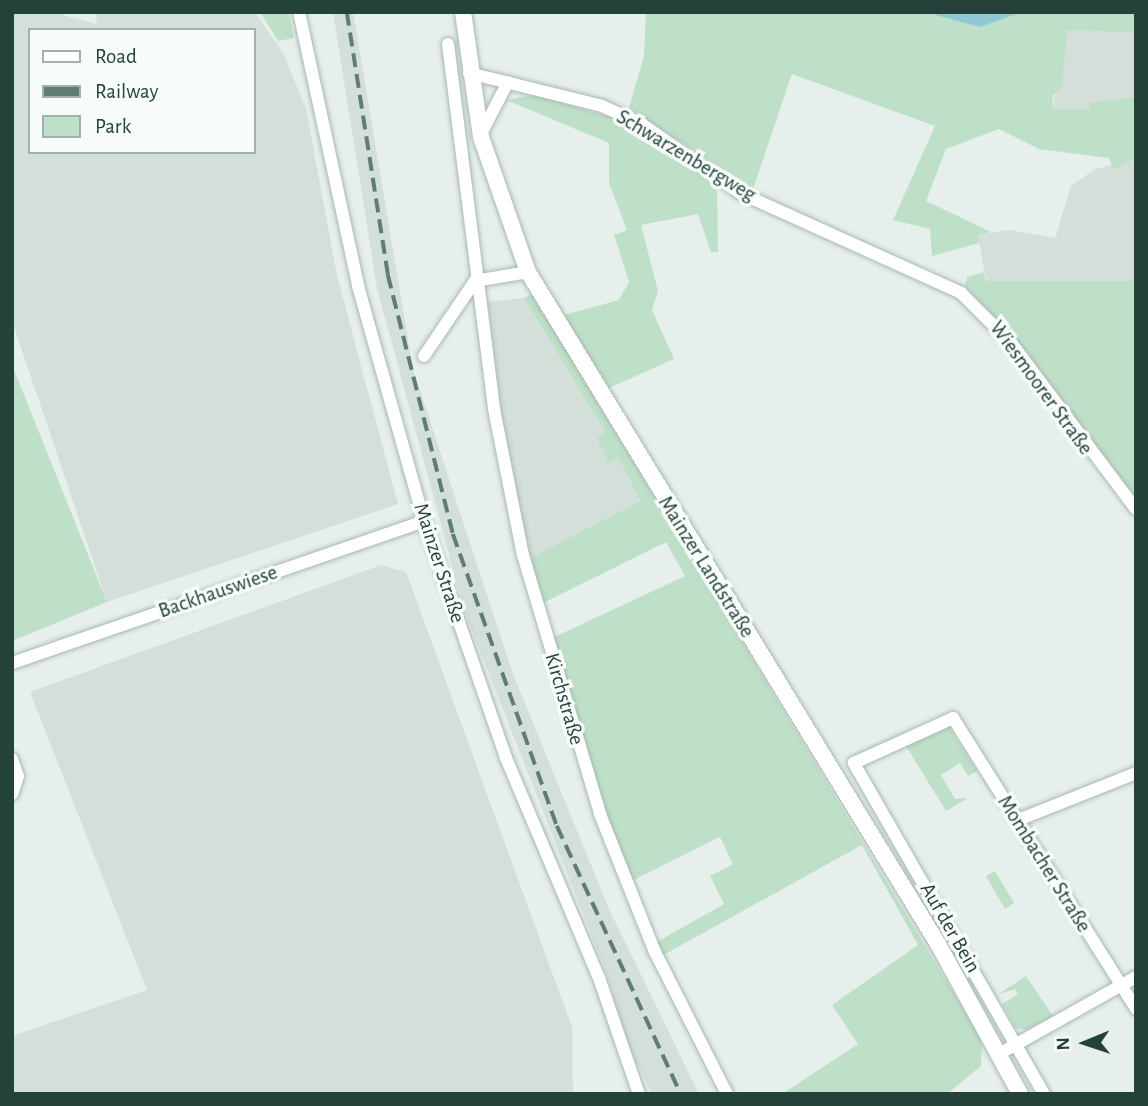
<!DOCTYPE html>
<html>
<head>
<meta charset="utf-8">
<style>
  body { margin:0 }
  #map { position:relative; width:1148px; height:1106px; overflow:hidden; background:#e6efeb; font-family:"Alegreya Sans",sans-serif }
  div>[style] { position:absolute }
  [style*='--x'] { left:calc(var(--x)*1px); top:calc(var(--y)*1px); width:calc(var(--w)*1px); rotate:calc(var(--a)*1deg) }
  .built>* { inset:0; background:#d4dfda }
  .green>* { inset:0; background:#bfe0c8 }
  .water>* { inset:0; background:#8ec9d4 }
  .roads { filter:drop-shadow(0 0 2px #a8b8b2) drop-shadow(0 0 2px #a8b8b2) }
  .street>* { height:12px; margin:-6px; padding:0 6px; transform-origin:6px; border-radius:6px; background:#fff }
  .secondary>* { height:16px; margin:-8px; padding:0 8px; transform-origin:8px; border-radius:8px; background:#fff }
  .rail>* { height:3.5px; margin-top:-1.75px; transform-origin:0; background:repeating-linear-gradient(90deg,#5f7d75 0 14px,transparent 0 21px) }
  span { translate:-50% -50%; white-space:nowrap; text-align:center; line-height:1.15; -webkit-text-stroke:7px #f7fbf9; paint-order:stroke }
  .street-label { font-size:21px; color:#24423a }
  .frame { position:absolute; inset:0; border:14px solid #24423a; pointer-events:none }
  .legend { position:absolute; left:28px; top:28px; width:228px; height:126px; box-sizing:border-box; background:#f7fbf9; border:2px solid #a3b1ad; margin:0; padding:9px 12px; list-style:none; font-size:21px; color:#24423a }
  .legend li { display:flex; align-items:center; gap:14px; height:35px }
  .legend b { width:35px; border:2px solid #a3b1ad }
  .north { position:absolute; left:1050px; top:1008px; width:70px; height:70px; -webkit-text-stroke:5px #f7fbf9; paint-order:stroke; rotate:268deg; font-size:19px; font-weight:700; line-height:28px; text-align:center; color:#24423a }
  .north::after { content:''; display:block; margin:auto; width:24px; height:32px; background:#24423a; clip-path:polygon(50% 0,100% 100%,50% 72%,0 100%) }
</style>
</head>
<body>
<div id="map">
  <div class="built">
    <i style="clip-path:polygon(evenodd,12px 12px,52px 12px,96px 24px,97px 12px,256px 14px,283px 53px,306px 108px,337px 276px,398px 504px,107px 602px,12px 321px,12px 12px,30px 30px,254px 30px,254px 152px,30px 152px,30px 30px)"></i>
    <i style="clip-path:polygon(333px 12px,353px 12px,413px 369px,513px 674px,609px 909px,699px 1094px,652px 1094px,629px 1047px,608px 977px,464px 610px,377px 288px)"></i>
    <i style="clip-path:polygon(1081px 25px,1136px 32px,1136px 97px,1090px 102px,1091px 109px,1052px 110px,1067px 30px)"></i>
    <i style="clip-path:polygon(1136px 159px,1136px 281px,986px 281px,978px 235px,1009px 230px,1055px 238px,1071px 186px,1095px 169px)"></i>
    <i style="clip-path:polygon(524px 298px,605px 432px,608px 462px,619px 457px,640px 502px,531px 558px,506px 450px,488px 302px)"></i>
    <i style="clip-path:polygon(381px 565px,406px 572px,572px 1027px,573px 1094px,12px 1094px,12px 1036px,147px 990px,30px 692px)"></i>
  </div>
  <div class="green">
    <i style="clip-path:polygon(260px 12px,289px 12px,294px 38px,278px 41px)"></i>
    <i style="clip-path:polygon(646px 12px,1136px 12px,1136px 32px,1067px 30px,1062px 88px,1053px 95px,1052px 109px,1090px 109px,1090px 102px,1136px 97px,1136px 159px,1113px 169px,1109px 158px,1039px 149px,999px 129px,946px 149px,926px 201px,991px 232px,978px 235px,979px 243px,932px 256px,930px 229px,893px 220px,935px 126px,792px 74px,753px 189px,629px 108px,644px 56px)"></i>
    <i style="clip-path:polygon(533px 95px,614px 118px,657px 140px,717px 185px,718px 252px,711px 252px,698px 214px,641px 225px,658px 291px,652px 310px,674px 359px,609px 388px,564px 315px,619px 300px,629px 282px,614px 235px,627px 230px,609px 183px,609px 143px,506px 100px)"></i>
    <i style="clip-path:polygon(983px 272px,986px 281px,1136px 281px,1136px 503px,1010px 333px,965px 286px,967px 277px)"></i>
    <i style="clip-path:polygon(532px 294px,982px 1040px,981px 1066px,947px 1094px,782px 1094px,858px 1044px,832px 1005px,918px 945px,862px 845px,660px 957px,657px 942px,724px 904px,710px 876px,733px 864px,720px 837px,633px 880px,602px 809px,550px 639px,685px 576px,666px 542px,539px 605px,531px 558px,640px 501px,619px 458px,608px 463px,597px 437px,605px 432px,524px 298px)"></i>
    <i style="clip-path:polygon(12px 365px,107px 602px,12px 641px)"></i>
    <i style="clip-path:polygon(948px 726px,977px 771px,968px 776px,960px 763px,941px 775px,955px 799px,968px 798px,946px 811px,906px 746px)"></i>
    <i style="clip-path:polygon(995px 871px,1014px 903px,1005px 909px,986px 876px)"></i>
    <i style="clip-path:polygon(1026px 976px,1053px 1016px,1025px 1030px,1016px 1028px,1002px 1004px,1018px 994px,1015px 989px,997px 995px)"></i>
  </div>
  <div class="water">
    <i style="clip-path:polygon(925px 12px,1022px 12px,980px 27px)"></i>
  </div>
  <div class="roads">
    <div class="street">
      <i style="--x:299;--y:12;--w:280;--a:77.8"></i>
      <i style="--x:358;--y:286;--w:244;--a:74.3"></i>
      <i style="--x:424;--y:521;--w:251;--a:70.9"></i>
      <i style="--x:506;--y:758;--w:239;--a:67.1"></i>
      <i style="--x:599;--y:978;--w:123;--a:71"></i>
      <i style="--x:448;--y:44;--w:368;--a:82.8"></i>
      <i style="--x:494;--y:409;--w:149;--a:78.8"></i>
      <i style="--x:523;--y:555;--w:270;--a:73.4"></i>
      <i style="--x:600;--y:814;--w:149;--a:68.3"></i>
      <i style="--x:655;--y:952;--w:159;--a:63.1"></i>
      <i style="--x:469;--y:73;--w:137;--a:13.9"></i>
      <i style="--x:602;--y:106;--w:44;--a:24.2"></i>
      <i style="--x:642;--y:124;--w:120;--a:35.1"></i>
      <i style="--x:740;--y:193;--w:243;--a:24.3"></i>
      <i style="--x:961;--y:293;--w:72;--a:45"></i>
      <i style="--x:1012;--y:344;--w:206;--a:53.1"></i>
      <i style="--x:483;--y:130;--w:54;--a:-62.5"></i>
      <i style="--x:424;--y:356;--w:91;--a:-55.8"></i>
      <i style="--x:475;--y:281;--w:54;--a:-9.6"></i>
      <i style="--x:12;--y:663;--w:436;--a:-19"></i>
      <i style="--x:12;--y:759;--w:18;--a:71"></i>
      <i style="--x:18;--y:776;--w:19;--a:108"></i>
      <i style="--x:1018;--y:820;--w:127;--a:-21.7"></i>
      <i style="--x:997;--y:1055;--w:159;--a:-29.3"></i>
      <i style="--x:1044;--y:1094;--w:382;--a:-119.9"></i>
      <i style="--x:854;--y:763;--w:109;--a:-24.4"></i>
      <i style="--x:953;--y:718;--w:344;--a:57.8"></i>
    </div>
    <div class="secondary">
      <i style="--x:463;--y:12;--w:126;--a:81.8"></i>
      <i style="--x:481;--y:137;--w:143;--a:70.8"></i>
      <i style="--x:528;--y:272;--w:787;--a:58.61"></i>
      <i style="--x:938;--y:944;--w:171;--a:61.3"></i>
    </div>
  </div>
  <div class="rail">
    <i style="--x:347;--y:12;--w:266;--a:81.1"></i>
    <i style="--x:388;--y:275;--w:267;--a:75.9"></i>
    <i style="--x:453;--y:534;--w:310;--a:70.4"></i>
    <i style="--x:557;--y:826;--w:295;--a:65.2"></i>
  </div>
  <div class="street-label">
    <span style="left:686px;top:156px;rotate:31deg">Schwarzenbergweg</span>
    <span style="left:1041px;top:388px;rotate:54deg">Wiesmoorer Straße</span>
    <span style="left:439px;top:563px;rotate:72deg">Mainzer Straße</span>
    <span style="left:706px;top:567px;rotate:58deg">Mainzer Landstraße</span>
    <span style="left:218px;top:592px;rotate:-19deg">Backhauswiese</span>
    <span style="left:564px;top:699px;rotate:74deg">Kirchstraße</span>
    <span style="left:1044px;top:864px;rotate:58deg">Mombacher Straße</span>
    <span style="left:950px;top:928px;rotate:60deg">Auf der Bein</span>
  </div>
  <div class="frame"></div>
  <ul class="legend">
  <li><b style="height:9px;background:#fff"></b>Road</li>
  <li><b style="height:9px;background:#5f7d75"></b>Railway</li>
  <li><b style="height:19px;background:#bfe0c8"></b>Park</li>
  </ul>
  <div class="north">N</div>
</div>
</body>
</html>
